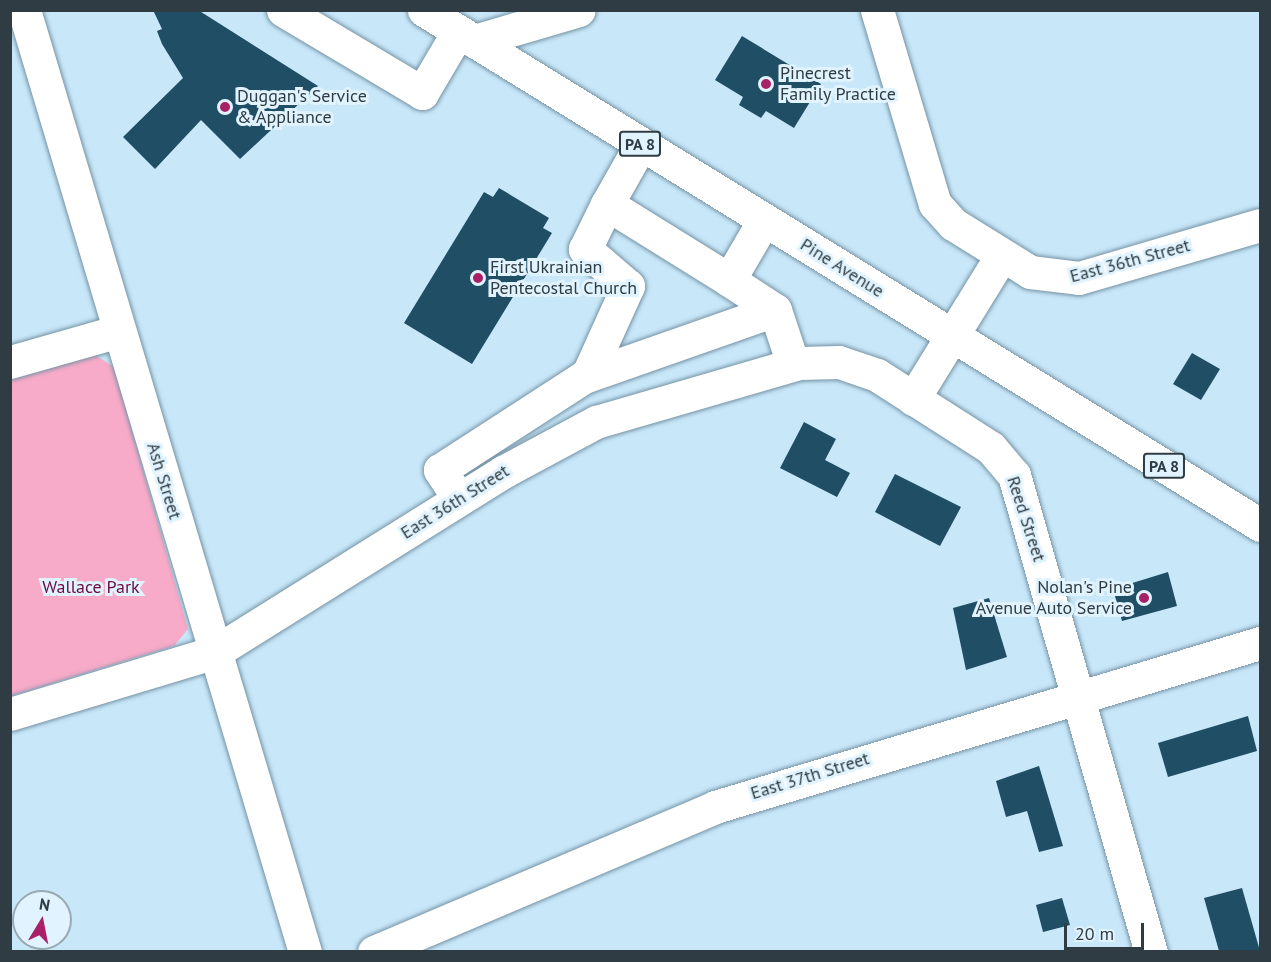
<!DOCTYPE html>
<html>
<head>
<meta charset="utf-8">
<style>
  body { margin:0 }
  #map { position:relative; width:1271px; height:962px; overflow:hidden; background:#c8e8fa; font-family:"PT Sans",sans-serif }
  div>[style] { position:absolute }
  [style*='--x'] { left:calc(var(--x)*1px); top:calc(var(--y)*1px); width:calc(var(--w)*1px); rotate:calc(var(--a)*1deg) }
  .green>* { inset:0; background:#f8abc9 }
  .building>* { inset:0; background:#1f4e65 }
  .roads { filter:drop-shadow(0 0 2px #7592a3) drop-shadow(0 0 2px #7592a3) }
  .minor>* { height:33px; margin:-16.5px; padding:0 16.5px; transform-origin:16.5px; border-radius:16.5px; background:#fff }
  .major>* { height:33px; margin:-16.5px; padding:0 16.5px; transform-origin:16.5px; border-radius:16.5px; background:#fff }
  .dots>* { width:16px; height:16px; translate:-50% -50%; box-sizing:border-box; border:3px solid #e0f3fe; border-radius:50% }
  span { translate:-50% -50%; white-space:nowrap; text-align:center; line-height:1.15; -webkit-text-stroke:6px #e0f3fe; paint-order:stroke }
  .shield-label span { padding:2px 4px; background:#e0f3fe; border:2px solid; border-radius:4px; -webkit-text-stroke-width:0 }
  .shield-label { font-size:16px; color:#2f3c43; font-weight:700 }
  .poi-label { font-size:18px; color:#2f3c43 }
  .left { translate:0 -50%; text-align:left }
  .right { translate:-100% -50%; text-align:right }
  .street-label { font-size:18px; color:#2f3c43 }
  .park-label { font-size:18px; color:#6c0b40 }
  .frame { position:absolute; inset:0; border:12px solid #2f3c43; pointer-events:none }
  .north { position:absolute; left:12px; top:890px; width:60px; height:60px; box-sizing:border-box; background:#e0f3fe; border:2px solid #99aab3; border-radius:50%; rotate:10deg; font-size:16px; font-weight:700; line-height:24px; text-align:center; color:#2f3c43 }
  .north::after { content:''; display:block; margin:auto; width:21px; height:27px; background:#a72068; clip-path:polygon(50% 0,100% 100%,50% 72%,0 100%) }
  .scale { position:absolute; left:1064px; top:923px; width:80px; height:27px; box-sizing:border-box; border:3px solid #2f3c43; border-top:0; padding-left:8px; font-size:18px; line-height:21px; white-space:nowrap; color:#2f3c43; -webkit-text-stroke:4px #e0f3fe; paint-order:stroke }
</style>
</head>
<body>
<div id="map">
  <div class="green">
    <i style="clip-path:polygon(95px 355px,114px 367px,188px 629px,174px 646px,11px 696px,11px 380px)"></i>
  </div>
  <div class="building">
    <i style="clip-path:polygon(153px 10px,198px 10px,318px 86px,240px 159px,201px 120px,155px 169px,123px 137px,183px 78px,162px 44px,157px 31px,162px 29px)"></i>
    <i style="clip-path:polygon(742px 36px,821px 84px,794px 128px,766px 111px,761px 118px,739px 105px,743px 97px,715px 80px)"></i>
    <i style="clip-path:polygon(499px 188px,549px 218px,543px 228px,552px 233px,472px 364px,404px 323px,484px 192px,493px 197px)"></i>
    <i style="clip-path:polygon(1192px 353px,1220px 369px,1201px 400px,1173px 384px)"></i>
    <i style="clip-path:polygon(804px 422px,836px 439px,825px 460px,850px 473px,837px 497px,780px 468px)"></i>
    <i style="clip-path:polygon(895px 474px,961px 507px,940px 546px,875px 512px)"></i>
    <i style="clip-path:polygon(1168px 572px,1177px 606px,1122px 621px,1113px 589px)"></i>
    <i style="clip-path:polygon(989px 598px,1007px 657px,966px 670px,953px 608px)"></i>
    <i style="clip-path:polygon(1248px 716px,1257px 751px,1168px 777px,1158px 743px)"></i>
    <i style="clip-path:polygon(1039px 766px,1063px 846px,1039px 852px,1027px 811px,1006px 817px,996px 781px)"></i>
    <i style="clip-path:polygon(1242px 888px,1260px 951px,1219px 951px,1204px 898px)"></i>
    <i style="clip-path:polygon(1062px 898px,1070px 925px,1043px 932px,1036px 905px)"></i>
  </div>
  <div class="roads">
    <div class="minor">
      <i style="--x:24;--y:10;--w:983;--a:73.39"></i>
      <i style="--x:283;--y:10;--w:162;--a:30.8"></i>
      <i style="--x:422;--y:93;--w:71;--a:-59.5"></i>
      <i style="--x:877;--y:10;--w:202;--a:73.4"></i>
      <i style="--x:935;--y:204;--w:27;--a:48"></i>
      <i style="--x:953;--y:224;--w:91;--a:31.9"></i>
      <i style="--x:1030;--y:272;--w:49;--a:7"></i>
      <i style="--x:1079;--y:278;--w:189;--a:-16.3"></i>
      <i style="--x:474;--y:41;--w:109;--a:-16.4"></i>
      <i style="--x:641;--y:144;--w:69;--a:119.5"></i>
      <i style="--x:607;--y:204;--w:144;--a:31.9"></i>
      <i style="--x:729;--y:280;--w:69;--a:-59.7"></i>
      <i style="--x:729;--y:280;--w:55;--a:33.1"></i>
      <i style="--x:775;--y:310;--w:57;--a:71.6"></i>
      <i style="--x:10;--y:362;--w:113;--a:-15.9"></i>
      <i style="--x:588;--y:374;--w:97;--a:-65.6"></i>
      <i style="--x:628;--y:286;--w:57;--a:-139.3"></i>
      <i style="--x:585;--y:249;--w:50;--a:-63.9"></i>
      <i style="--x:913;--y:399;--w:169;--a:-58.3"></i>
      <i style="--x:459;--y:499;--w:35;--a:-123"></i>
      <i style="--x:440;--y:470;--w:171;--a:-32.9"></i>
      <i style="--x:584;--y:377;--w:202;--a:-19.3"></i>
      <i style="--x:10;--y:714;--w:214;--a:-16.8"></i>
      <i style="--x:215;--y:652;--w:340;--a:-32"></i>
      <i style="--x:503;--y:472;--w:106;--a:-28.3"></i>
      <i style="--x:596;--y:422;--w:211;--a:-16.2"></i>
      <i style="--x:799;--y:363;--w:40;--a:-1.4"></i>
      <i style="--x:839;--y:362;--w:40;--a:18.9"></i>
      <i style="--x:877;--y:375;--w:135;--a:32.6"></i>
      <i style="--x:991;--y:448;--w:35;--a:50"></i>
      <i style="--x:1014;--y:475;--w:496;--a:74"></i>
      <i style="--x:374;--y:952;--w:371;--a:-23"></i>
      <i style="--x:715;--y:807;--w:569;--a:-16.75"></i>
    </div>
    <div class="major">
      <i style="--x:424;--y:10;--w:982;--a:31.63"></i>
    </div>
  </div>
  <div class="dots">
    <i style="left:766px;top:84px;background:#a72068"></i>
    <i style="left:225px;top:107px;background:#a72068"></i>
    <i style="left:478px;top:278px;background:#a72068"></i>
    <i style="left:1144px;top:598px;background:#a72068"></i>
  </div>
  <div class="shield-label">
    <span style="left:640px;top:144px">PA 8</span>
    <span style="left:1164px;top:466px">PA 8</span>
  </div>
  <div class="poi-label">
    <span class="left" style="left:780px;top:84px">Pinecrest<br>Family Practice</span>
    <span class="left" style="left:237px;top:107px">Duggan's Service<br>&amp; Appliance</span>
    <span class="left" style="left:490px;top:278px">First Ukrainian<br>Pentecostal Church</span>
    <span class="right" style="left:1132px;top:598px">Nolan's Pine<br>Avenue Auto Service</span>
  </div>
  <div class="street-label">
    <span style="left:1130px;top:261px;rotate:-15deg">East 36th Street</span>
    <span style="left:842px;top:268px;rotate:32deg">Pine Avenue</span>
    <span style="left:164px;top:481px;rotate:73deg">Ash Street</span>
    <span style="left:455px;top:502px;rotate:-32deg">East 36th Street</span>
    <span style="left:1026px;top:519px;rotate:72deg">Reed Street</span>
    <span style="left:810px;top:776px;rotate:-17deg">East 37th Street</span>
  </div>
  <div class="park-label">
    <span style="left:91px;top:587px">Wallace Park</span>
  </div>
  <div class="frame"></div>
  <div class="north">N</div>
  <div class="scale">20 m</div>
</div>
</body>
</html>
